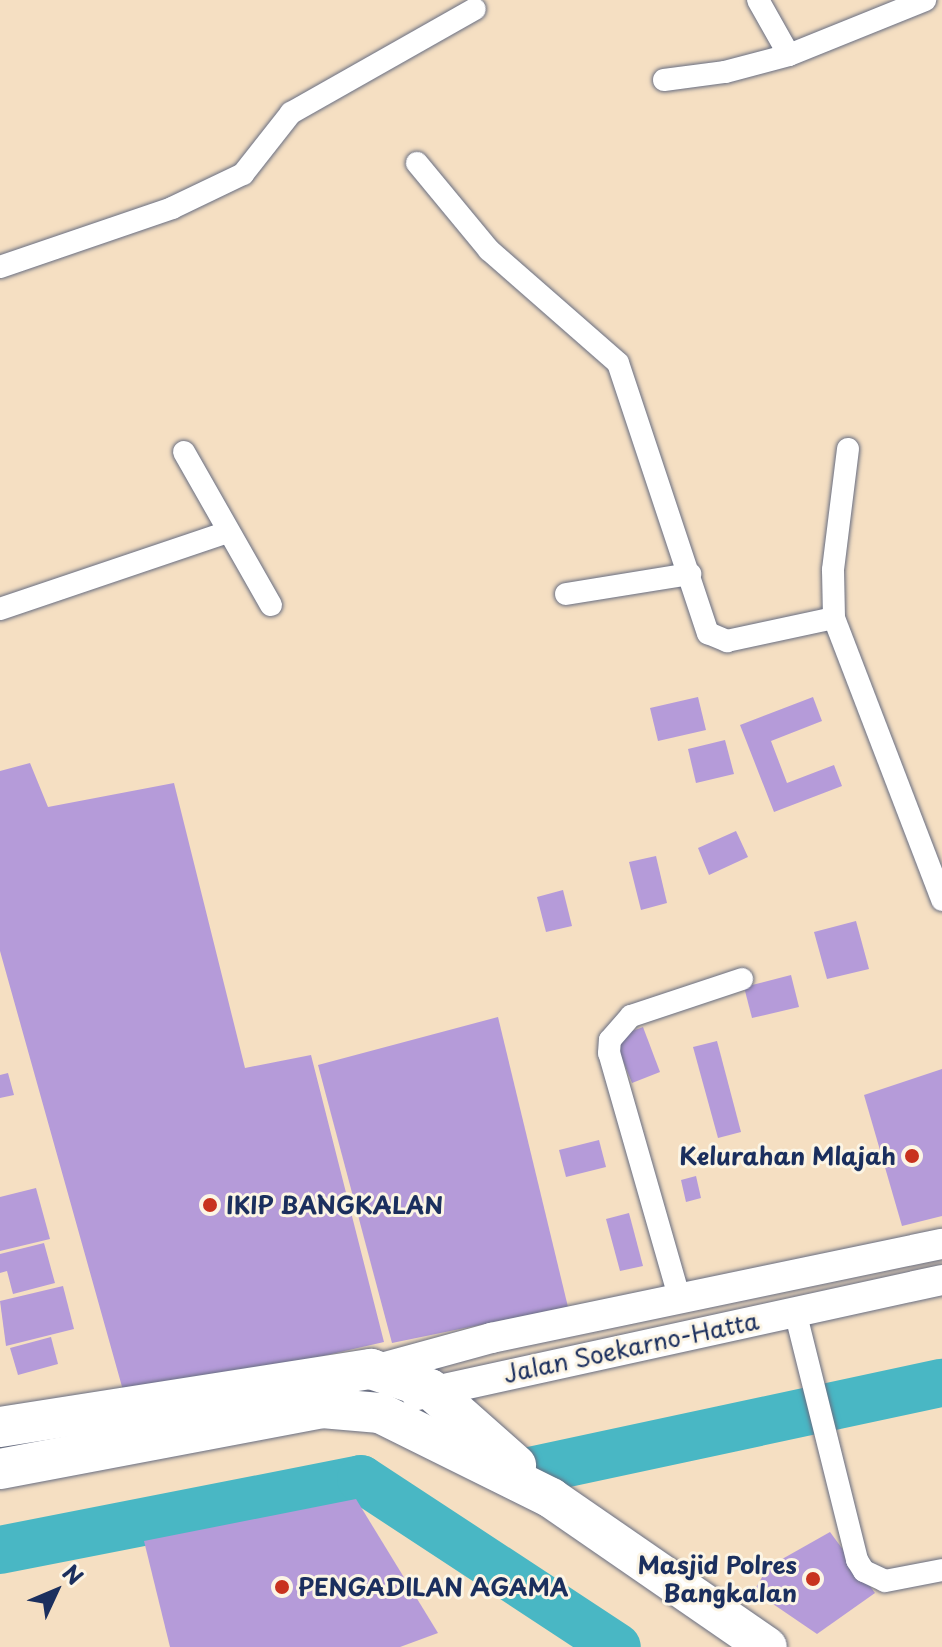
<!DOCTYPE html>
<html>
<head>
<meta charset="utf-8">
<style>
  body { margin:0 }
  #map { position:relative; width:942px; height:1647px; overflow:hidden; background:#f5dfc2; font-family:"Playpen Sans",sans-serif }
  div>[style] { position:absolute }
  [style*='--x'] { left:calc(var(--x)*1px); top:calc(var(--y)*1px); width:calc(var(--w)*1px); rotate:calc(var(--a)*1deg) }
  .river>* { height:48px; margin:-24px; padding:0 24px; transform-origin:24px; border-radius:24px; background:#49b7c4 }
  .building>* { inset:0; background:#b59bd9 }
  .roads { filter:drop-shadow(0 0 2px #676d81) drop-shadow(0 0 2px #676d81) }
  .street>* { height:22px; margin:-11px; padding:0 11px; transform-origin:11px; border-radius:11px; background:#fff }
  .secondary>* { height:30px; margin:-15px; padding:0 15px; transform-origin:15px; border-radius:15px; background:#fff }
  .highway>* { height:40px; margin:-20px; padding:0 20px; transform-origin:20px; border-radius:20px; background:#fff }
  .dots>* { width:22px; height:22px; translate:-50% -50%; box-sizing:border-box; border:4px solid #fcf5e5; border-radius:50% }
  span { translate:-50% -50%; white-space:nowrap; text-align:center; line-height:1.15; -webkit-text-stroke:6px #fcf5e5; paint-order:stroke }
  .poi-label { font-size:24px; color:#1b2f5e; font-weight:700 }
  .right { translate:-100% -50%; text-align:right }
  .left { translate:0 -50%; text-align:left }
  .street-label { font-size:24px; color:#1b2f5e }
  .north { position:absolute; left:16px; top:1551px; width:80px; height:80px; -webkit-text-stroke:6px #fcf5e5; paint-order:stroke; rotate:46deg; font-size:22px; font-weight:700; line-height:32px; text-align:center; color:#1b2f5e }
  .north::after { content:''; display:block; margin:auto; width:28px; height:36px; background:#1b2f5e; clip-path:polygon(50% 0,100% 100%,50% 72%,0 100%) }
</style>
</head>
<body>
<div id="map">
  <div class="river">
    <i style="--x:530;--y:1471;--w:421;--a:-12.1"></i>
    <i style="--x:0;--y:1550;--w:368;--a:-11.1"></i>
    <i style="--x:361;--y:1479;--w:306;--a:33.3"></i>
  </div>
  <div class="building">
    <i style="clip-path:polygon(698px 697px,706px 730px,658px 741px,650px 708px)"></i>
    <i style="clip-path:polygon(813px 697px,822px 721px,771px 741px,787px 783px,834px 765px,842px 786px,774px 812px,740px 725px)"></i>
    <i style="clip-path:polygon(725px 740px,734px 774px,696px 783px,688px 749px)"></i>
    <i style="clip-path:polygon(30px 763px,48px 807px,174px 783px,245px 1068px,311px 1055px,384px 1342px,126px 1401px,0 951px,0 771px)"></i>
    <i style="clip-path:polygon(736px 831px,748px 857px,709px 875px,698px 848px)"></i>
    <i style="clip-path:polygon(656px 856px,667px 903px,641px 910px,629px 862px)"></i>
    <i style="clip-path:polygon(563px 890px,572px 926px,546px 932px,537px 897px)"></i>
    <i style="clip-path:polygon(856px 921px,869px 969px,827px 979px,814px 932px)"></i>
    <i style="clip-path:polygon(791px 975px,799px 1007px,752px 1018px,744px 987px)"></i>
    <i style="clip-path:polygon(498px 1017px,568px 1307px,392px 1343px,318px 1065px)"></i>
    <i style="clip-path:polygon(643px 1027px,660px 1072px,632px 1083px,614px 1038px)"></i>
    <i style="clip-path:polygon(717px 1041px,741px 1132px,718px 1138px,693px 1047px)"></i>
    <i style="clip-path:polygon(942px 1069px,942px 1216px,902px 1226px,864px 1095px)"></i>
    <i style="clip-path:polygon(8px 1073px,14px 1095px,0 1098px,0 1075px)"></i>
    <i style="clip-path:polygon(599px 1140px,606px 1167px,566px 1177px,559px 1150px)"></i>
    <i style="clip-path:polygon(696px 1176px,701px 1198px,686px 1202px,681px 1180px)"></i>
    <i style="clip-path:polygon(36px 1188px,50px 1239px,0 1251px,0 1197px)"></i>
    <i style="clip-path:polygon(629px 1213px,643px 1266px,620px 1271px,606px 1219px)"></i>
    <i style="clip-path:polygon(44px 1243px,55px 1283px,13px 1294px,7px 1271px,0 1273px,0 1254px)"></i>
    <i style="clip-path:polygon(63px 1286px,74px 1329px,6px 1346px,0 1301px)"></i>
    <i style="clip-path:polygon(51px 1337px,58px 1364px,18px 1375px,10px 1348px)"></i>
    <i style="clip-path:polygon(356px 1499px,438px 1633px,400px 1647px,170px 1647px,144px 1541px)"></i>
    <i style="clip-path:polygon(830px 1532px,875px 1593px,817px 1634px,754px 1591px,768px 1567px)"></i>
  </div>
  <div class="roads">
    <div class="street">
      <i style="--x:758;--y:0;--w:63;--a:60.6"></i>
      <i style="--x:664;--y:80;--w:62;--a:-7.5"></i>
      <i style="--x:725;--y:72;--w:66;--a:-14.9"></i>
      <i style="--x:789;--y:55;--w:147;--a:-22"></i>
      <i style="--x:417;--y:163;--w:113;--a:50.4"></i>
      <i style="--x:489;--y:250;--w:171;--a:41.2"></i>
      <i style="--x:618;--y:363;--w:285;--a:71.6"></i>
      <i style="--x:708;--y:633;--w:21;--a:23"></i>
      <i style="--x:727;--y:641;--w:109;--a:-12.1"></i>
      <i style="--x:0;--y:267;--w:182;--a:-18.9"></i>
      <i style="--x:172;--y:208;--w:79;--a:-25.6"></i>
      <i style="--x:243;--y:174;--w:78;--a:-51.8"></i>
      <i style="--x:291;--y:113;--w:211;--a:-29.5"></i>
      <i style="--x:848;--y:449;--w:122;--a:97.1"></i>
      <i style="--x:833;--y:570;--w:48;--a:88.8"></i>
      <i style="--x:834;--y:618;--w:302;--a:69"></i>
      <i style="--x:184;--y:452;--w:176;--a:60.4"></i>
      <i style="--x:566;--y:594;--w:126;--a:-9.2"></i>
      <i style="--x:0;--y:609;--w:240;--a:-18.7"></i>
      <i style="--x:680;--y:1300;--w:257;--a:-106"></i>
      <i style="--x:609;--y:1053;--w:13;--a:-86"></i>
      <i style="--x:610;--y:1040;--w:32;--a:-49"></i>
      <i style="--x:631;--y:1016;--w:117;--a:-18.4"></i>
      <i style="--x:795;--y:1311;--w:257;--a:76"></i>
      <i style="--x:857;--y:1560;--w:13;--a:58"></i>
      <i style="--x:864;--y:1571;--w:23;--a:25"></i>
      <i style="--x:885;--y:1581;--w:58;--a:-10.9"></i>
    </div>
    <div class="secondary">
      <i style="--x:367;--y:1372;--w:129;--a:-15.3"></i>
      <i style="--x:491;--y:1338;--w:461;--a:-11.8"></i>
      <i style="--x:417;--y:1395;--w:537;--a:-12.36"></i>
    </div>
    <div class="highway">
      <i style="--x:0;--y:1427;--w:376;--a:-8.9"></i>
      <i style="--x:371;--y:1369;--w:62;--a:18.7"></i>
      <i style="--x:430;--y:1389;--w:115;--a:41.5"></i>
      <i style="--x:0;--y:1469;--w:328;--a:-10.7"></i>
      <i style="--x:322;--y:1408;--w:58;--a:4.9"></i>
      <i style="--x:380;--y:1413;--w:191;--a:26.4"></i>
      <i style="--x:551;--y:1498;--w:262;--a:34.6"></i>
    </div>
  </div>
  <div class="dots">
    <i style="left:912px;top:1156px;background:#c8321e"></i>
    <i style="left:210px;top:1205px;background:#c8321e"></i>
    <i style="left:813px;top:1579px;background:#c8321e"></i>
    <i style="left:282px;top:1587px;background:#c8321e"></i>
  </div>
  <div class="poi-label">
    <span class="right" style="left:896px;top:1156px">Kelurahan Mlajah</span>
    <span class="left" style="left:226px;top:1205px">IKIP BANGKALAN</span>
    <span class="right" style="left:797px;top:1579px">Masjid Polres<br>Bangkalan</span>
    <span class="left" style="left:298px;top:1587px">PENGADILAN AGAMA</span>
  </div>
  <div class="street-label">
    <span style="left:631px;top:1347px;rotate:-12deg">Jalan Soekarno-Hatta</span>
  </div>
  <div class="north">N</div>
</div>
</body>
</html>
